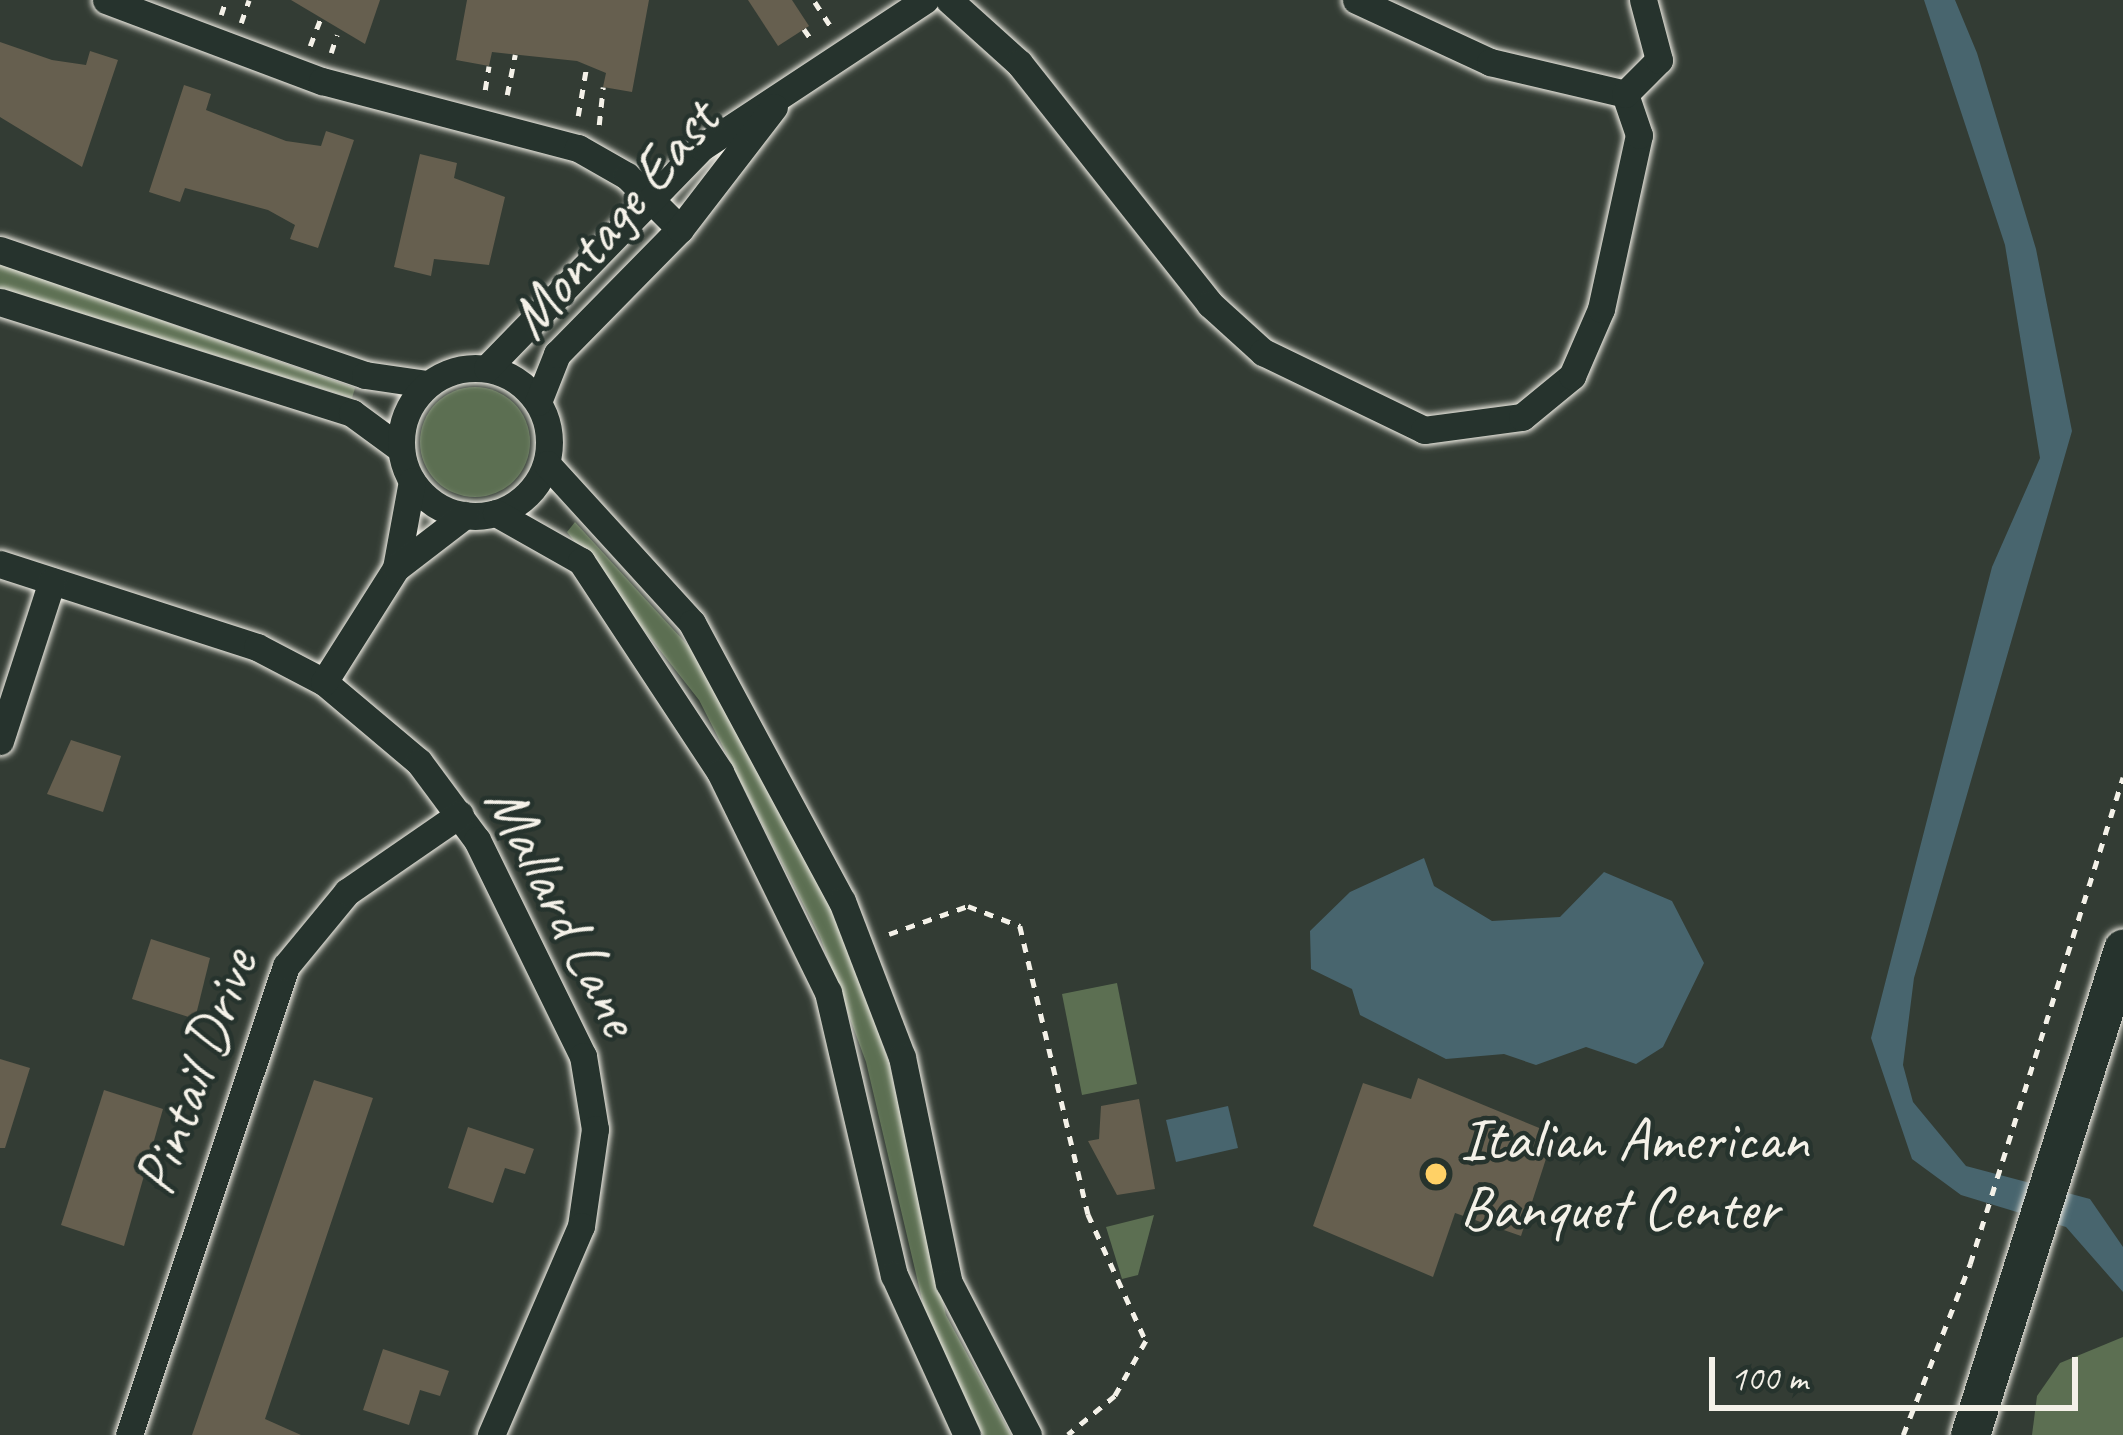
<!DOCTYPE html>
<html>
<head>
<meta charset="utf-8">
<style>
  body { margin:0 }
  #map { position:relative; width:2123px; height:1435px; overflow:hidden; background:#333c34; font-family:Caveat,sans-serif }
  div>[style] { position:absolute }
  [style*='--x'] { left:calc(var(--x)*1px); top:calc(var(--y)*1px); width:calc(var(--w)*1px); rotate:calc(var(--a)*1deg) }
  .green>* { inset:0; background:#5c6f52 }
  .round { border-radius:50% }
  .water>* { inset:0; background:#48656e }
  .building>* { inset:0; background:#665f4f }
  .path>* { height:4.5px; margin-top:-2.25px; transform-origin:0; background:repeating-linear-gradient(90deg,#f4f1e8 0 9px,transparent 0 18px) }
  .roads { filter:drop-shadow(0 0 3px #f4f1e8) drop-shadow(0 0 3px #f4f1e8) }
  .street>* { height:27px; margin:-13.5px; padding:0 13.5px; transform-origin:13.5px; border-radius:13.5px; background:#26332d }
  .street>.ring { margin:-13.5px; padding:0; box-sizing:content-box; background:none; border:27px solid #26332d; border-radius:50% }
  .secondary>* { height:39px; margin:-19.5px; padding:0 19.5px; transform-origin:19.5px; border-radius:19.5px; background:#26332d }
  .dots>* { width:33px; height:33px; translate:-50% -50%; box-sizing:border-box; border:6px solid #26332d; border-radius:50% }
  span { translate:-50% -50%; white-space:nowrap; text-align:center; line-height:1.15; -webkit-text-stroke:9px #26332d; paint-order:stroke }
  .street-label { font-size:60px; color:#f4f1e8 }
  .poi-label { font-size:60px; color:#f4f1e8 }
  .left { translate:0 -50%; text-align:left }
  .scale { position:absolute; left:1709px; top:1357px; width:369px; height:54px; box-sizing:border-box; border:6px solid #f4f1e8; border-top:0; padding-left:15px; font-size:36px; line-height:42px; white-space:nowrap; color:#f4f1e8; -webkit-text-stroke:9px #26332d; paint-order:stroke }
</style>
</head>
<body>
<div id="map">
  <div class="green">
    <i style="clip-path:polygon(0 264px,355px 388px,352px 398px,0 288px)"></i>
    <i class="round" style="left:420px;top:387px;width:110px;height:110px"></i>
    <i style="clip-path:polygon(575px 522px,694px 652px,846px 937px,889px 1063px,946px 1315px,1011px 1435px,983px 1435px,929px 1329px,866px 1062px,820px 937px,699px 700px,567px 532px)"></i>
    <i style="clip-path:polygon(1117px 983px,1137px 1084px,1082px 1095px,1062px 994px)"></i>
    <i style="clip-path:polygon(1154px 1215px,1138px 1275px,1122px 1279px,1106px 1227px)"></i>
    <i style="clip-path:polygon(2123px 1337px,2123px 1435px,2032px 1435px,2037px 1396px,2060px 1363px)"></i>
  </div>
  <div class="water">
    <i style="clip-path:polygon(1924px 0,1955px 0,1977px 53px,2036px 249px,2072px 431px,1914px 978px,1903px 1065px,1913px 1102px,1966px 1166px,2090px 1199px,2123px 1247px,2123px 1292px,2066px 1227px,1961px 1195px,1912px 1159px,1871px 1038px,1992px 567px,2040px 458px,2005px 245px)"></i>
    <i style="clip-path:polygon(1424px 858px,1434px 886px,1492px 921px,1560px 917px,1604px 872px,1672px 901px,1704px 963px,1663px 1047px,1636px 1064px,1586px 1047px,1536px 1065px,1504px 1054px,1446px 1059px,1360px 1015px,1352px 989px,1311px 969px,1310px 931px,1350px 892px)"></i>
    <i style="clip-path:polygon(1228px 1106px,1238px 1148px,1176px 1162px,1166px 1120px)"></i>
  </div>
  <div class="building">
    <i style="clip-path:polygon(291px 0,380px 0,365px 44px)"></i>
    <i style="clip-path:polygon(467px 0,649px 0,632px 92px,603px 87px,606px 73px,577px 61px,492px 52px,489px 66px,456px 60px)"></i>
    <i style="clip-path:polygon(748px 0,792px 0,809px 26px,778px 46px)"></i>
    <i style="clip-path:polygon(0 42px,52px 60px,86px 65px,90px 51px,118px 60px,82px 167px,0 117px)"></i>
    <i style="clip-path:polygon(184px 85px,211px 94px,206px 110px,286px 141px,321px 146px,326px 131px,354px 140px,318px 248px,290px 239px,295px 225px,268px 210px,185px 188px,180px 202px,149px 192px)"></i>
    <i style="clip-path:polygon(420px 154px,457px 163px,454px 178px,505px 197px,489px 265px,434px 259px,431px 276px,394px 267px)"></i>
    <i style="clip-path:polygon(71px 740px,121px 756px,103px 812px,47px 794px)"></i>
    <i style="clip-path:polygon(151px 939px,210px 958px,195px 1019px,132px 999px)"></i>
    <i style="clip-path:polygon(0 1059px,30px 1068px,5px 1148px,0 1148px)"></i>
    <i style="clip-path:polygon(1418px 1078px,1554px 1134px,1521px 1236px,1455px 1213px,1433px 1277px,1313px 1226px,1363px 1083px,1411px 1099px)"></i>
    <i style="clip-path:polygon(314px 1080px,373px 1098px,265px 1419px,301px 1435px,192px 1435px)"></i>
    <i style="clip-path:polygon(104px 1090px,163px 1109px,124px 1246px,61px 1225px)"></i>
    <i style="clip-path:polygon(1139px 1099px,1155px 1189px,1117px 1195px,1088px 1141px,1099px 1139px,1101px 1106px)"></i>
    <i style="clip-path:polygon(468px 1127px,534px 1149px,525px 1174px,505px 1168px,493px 1203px,448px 1188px)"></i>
    <i style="clip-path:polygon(383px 1349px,449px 1371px,440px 1396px,420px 1390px,409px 1425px,363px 1410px)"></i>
  </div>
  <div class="path">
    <i style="--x:815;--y:2;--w:33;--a:57"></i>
    <i style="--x:221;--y:15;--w:16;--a:-72"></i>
    <i style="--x:241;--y:23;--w:24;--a:-71"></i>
    <i style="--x:804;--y:29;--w:16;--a:55"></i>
    <i style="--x:310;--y:46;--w:34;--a:-69"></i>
    <i style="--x:331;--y:53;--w:19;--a:-72"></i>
    <i style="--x:485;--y:90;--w:24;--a:-81"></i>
    <i style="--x:507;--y:95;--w:41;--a:-78.7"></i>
    <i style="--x:578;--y:116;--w:48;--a:-80.3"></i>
    <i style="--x:599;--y:125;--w:38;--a:-84"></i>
    <i style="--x:889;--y:934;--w:84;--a:-19.5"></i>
    <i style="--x:968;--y:906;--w:56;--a:21"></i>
    <i style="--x:1020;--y:926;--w:296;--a:76.7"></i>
    <i style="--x:1088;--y:1214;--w:140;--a:65.5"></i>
    <i style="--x:1146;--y:1341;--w:63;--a:119.4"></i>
    <i style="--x:1115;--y:1396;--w:61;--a:140.3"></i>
    <i style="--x:1903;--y:1435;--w:184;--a:-68.6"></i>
    <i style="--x:1970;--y:1264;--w:510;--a:-72.56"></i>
  </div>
  <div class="roads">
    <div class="street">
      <i style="--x:106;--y:0;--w:231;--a:20.6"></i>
      <i style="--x:322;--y:81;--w:265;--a:14.7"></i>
      <i style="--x:578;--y:148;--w:56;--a:29.7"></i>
      <i style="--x:627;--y:176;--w:75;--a:45"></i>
      <i style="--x:949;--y:0;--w:94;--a:42"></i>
      <i style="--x:1019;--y:63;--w:308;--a:51.6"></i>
      <i style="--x:1210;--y:304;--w:72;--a:42.2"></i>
      <i style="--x:1263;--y:352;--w:179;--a:25.8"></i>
      <i style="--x:1424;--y:430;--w:99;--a:-7.6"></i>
      <i style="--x:1522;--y:417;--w:65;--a:-39.4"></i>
      <i style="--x:1572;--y:376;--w:73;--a:-66.6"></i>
      <i style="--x:1601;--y:309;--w:178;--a:-77.7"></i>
      <i style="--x:1639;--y:135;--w:43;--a:-108.9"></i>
      <i style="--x:1356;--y:0;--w:148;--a:24.8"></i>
      <i style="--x:1490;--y:62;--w:139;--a:13.3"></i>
      <i style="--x:1625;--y:94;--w:48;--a:-45"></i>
      <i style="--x:1659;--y:60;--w:62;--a:-104.9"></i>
      <i style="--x:0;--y:250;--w:386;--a:18.9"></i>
      <i style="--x:365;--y:375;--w:63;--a:8.3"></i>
      <i style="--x:0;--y:302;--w:369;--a:17.5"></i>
      <i style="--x:352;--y:413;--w:61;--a:36.3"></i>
      <i class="ring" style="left:401px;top:368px;width:121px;height:121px"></i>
      <i style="--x:487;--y:368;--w:308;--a:-45.8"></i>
      <i style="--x:702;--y:147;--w:267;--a:-33.4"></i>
      <i style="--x:538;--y:402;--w:52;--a:-68.4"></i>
      <i style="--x:557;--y:354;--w:175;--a:-45.5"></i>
      <i style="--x:680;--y:229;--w:154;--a:-52.4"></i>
      <i style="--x:547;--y:464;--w:215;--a:47.6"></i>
      <i style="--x:692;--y:623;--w:316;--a:61.7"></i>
      <i style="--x:842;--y:901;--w:167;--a:69"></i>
      <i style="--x:902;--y:1057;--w:231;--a:78.3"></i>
      <i style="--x:949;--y:1283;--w:171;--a:62.5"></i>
      <i style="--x:496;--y:513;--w:98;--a:29.5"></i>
      <i style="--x:581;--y:561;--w:253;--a:56.6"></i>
      <i style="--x:720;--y:772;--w:245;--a:63.9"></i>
      <i style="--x:828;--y:992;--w:291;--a:76.9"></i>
      <i style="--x:894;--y:1275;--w:176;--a:65.5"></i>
      <i style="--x:0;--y:564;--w:270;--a:17.9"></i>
      <i style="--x:257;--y:647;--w:76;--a:27.6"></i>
      <i style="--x:324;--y:682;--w:124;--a:40.1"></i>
      <i style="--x:419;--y:762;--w:97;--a:53.4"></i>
      <i style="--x:477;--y:840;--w:241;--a:63.9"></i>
      <i style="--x:583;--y:1056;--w:74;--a:80.7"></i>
      <i style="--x:595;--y:1129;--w:98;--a:98.2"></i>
      <i style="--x:581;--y:1226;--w:228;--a:113.3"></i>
      <i style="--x:396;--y:568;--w:88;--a:-79.6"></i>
      <i style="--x:324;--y:682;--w:135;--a:-57.7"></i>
      <i style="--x:396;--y:568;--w:87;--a:-37.5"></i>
      <i style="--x:0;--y:741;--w:168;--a:-72"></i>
      <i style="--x:129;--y:1435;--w:495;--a:-71.5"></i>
      <i style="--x:286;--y:966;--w:96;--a:-50.5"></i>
      <i style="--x:347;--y:892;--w:137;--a:-34.6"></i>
    </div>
    <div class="secondary">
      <i style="--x:1970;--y:1435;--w:510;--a:-72.53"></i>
    </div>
  </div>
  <div class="dots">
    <i style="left:1436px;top:1174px;background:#ffd166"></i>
  </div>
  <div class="street-label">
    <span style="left:613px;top:219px;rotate:-50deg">Montage East</span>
    <span style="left:563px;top:910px;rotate:63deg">Mallard Lane</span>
    <span style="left:195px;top:1072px;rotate:-70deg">Pintail Drive</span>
  </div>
  <div class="poi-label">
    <span class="left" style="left:1460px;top:1174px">Italian American<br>Banquet Center</span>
  </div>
  <div class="scale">100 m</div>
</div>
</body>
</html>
